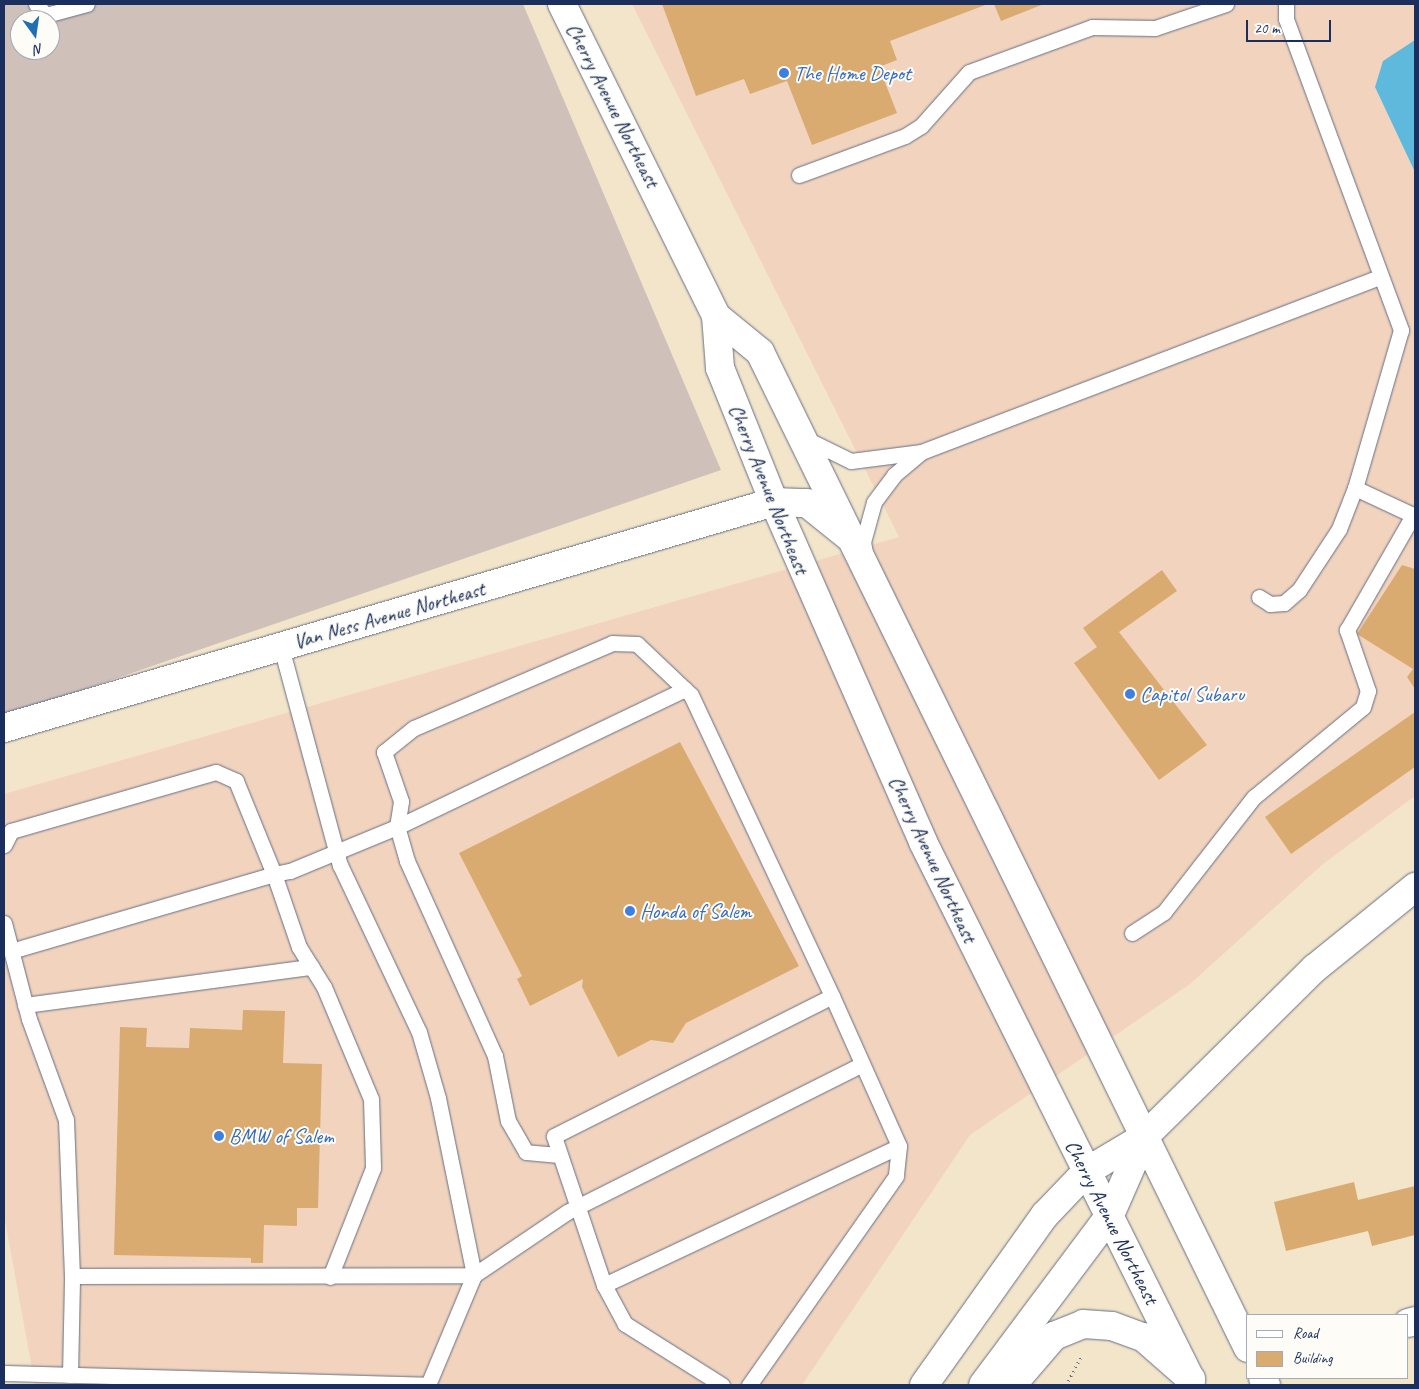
<!DOCTYPE html>
<html>
<head>
<meta charset="utf-8">
<style>
  body { margin:0 }
  #map { position:relative; width:1419px; height:1389px; overflow:hidden; background:#f2e5ca; font-family:Caveat,sans-serif }
  div>[style] { position:absolute }
  [style*='--x'] { left:calc(var(--x)*1px); top:calc(var(--y)*1px); width:calc(var(--w)*1px); rotate:calc(var(--a)*1deg) }
  .built>* { inset:0; background:#f2d4be }
  .industrial>* { inset:0; background:#cfc0ba }
  .water>* { inset:0; background:#5fb9dd }
  .building>* { inset:0; background:#d9ab70 }
  .path>* { height:3px; margin-top:-1.5px; transform-origin:0; background:repeating-linear-gradient(90deg,#666f84 0 1px,transparent 0 5px) }
  .roads { filter:drop-shadow(0 0 1px #666f84) drop-shadow(0 0 1px #666f84) }
  .lane>* { height:15px; margin:-7.5px; padding:0 7.5px; transform-origin:7.5px; border-radius:7.5px; background:#fff }
  .street>* { height:28px; margin:-14px; padding:0 14px; transform-origin:14px; border-radius:14px; background:#fff }
  .secondary>* { height:28px; margin:-14px; padding:0 14px; transform-origin:14px; border-radius:14px; background:#fff }
  .highway>* { height:28px; margin:-14px; padding:0 14px; transform-origin:14px; border-radius:14px; background:#fff }
  .dots>* { width:14px; height:14px; translate:-50% -50%; box-sizing:border-box; border:2px solid #fdfcf7; border-radius:50% }
  span { translate:-50% -50%; white-space:nowrap; text-align:center; line-height:1.15; -webkit-text-stroke:4px #fdfcf7; paint-order:stroke }
  .shop-label { font-size:21px; color:#366cbe }
  .left { translate:0 -50%; text-align:left }
  .street-label { font-size:21px; color:#1b2f5e }
  .frame { position:absolute; inset:0; border:5px solid #1b2f5e; pointer-events:none }
  .legend { position:absolute; left:1246px; top:1314px; width:162px; height:65px; box-sizing:border-box; background:#fdfcf7; border:1px solid #a3aaba; margin:0; padding:6px 9px; list-style:none; font-size:15px; color:#1b2f5e }
  .legend li { display:flex; align-items:center; gap:10px; height:25px }
  .legend b { width:25px; border:1px solid #a3aaba }
  .north { position:absolute; left:10px; top:10px; width:50px; height:50px; box-sizing:border-box; background:#fdfcf7; border:1px solid #a3aaba; border-radius:50%; rotate:166deg; font-size:14px; font-weight:700; line-height:20px; text-align:center; color:#1b2f5e }
  .north::after { content:''; display:block; margin:auto; width:18px; height:22px; background:#1f6fb2; clip-path:polygon(50% 0,100% 100%,50% 72%,0 100%) }
  .scale { position:absolute; left:1246px; top:20px; width:85px; height:22px; box-sizing:border-box; border:2px solid #1b2f5e; border-top:0; padding-left:6px; font-size:15px; line-height:18px; white-space:nowrap; color:#1b2f5e; -webkit-text-stroke:4px #fdfcf7; paint-order:stroke }
</style>
</head>
<body>
<div id="map">
  <div class="built">
    <i style="clip-path:polygon(632px 4px,1415px 4px,1415px 796px,1323px 864px,1190px 984px,970px 1135px,802px 1385px,35px 1385px,4px 1215px,4px 794px,899px 537px)"></i>
  </div>
  <div class="industrial">
    <i style="clip-path:polygon(evenodd,4px 4px,523px 4px,721px 470px,4px 717px,4px 4px,20px 20px,50px 20px,50px 50px,20px 50px,20px 20px)"></i>
  </div>
  <div class="water">
    <i style="clip-path:polygon(1415px 40px,1415px 172px,1375px 87px,1383px 61px)"></i>
  </div>
  <div class="building">
    <i style="clip-path:polygon(662px 4px,988px 4px,890px 41px,897px 60px,879px 67px,897px 113px,812px 145px,787px 81px,750px 94px,744px 79px,696px 96px)"></i>
    <i style="clip-path:polygon(994px 4px,1044px 4px,1001px 21px)"></i>
    <i style="clip-path:polygon(1402px 565px,1415px 569px,1415px 689px,1407px 677px,1413px 669px,1357px 634px)"></i>
    <i style="clip-path:polygon(1162px 570px,1177px 591px,1119px 632px,1207px 745px,1159px 780px,1074px 663px,1097px 647px,1083px 628px)"></i>
    <i style="clip-path:polygon(1415px 712px,1415px 767px,1291px 854px,1265px 817px)"></i>
    <i style="clip-path:polygon(680px 742px,799px 966px,686px 1023px,673px 1043px,651px 1040px,618px 1057px,582px 987px,583px 979px,530px 1006px,517px 979px,522px 976px,459px 853px)"></i>
    <i style="clip-path:polygon(243px 1010px,285px 1011px,283px 1063px,322px 1064px,318px 1208px,297px 1208px,297px 1226px,264px 1225px,263px 1263px,251px 1263px,251px 1258px,114px 1255px,120px 1027px,147px 1028px,146px 1047px,189px 1048px,190px 1028px,242px 1030px)"></i>
    <i style="clip-path:polygon(1354px 1182px,1358px 1200px,1415px 1186px,1415px 1235px,1372px 1246px,1368px 1231px,1286px 1251px,1274px 1202px)"></i>
  </div>
  <div class="path">
    <i style="--x:1066;--y:1385;--w:34;--a:-62"></i>
  </div>
  <div class="roads">
    <div class="lane">
      <i style="--x:36;--y:4;--w:15;--a:48"></i>
      <i style="--x:46;--y:15;--w:42;--a:-15"></i>
      <i style="--x:1286;--y:4;--w:15;--a:90"></i>
      <i style="--x:1286;--y:19;--w:332;--a:69.7"></i>
      <i style="--x:1401;--y:330;--w:165;--a:106.2"></i>
      <i style="--x:1355;--y:488;--w:66;--a:25"></i>
      <i style="--x:799;--y:175;--w:113;--a:-20.2"></i>
      <i style="--x:905;--y:136;--w:19;--a:-32"></i>
      <i style="--x:921;--y:126;--w:72;--a:-48.4"></i>
      <i style="--x:969;--y:72;--w:131;--a:-20.1"></i>
      <i style="--x:1092;--y:27;--w:63;--a:0.9"></i>
      <i style="--x:1155;--y:28;--w:75;--a:-18.7"></i>
      <i style="--x:806;--y:439;--w:50;--a:26.1"></i>
      <i style="--x:851;--y:461;--w:71;--a:-7.3"></i>
      <i style="--x:921;--y:452;--w:491;--a:-20.9"></i>
      <i style="--x:865;--y:553;--w:11;--a:-100"></i>
      <i style="--x:863;--y:542;--w:41;--a:-74.6"></i>
      <i style="--x:874;--y:502;--w:34;--a:-53"></i>
      <i style="--x:894;--y:475;--w:35;--a:-40"></i>
      <i style="--x:1259;--y:597;--w:13;--a:32"></i>
      <i style="--x:1270;--y:604;--w:14;--a:-4"></i>
      <i style="--x:1284;--y:603;--w:20;--a:-41"></i>
      <i style="--x:1299;--y:590;--w:73;--a:-56.7"></i>
      <i style="--x:1339;--y:529;--w:44;--a:-68.7"></i>
      <i style="--x:281;--y:647;--w:226;--a:74.9"></i>
      <i style="--x:340;--y:865;--w:185;--a:64.7"></i>
      <i style="--x:419;--y:1032;--w:69;--a:73.9"></i>
      <i style="--x:438;--y:1098;--w:181;--a:78.5"></i>
      <i style="--x:474;--y:1275;--w:112;--a:-34.1"></i>
      <i style="--x:567;--y:1212;--w:330;--a:-26.6"></i>
      <i style="--x:4;--y:845;--w:16;--a:-63"></i>
      <i style="--x:11;--y:831;--w:213;--a:-16.1"></i>
      <i style="--x:216;--y:772;--w:22;--a:24"></i>
      <i style="--x:236;--y:781;--w:100;--a:67.8"></i>
      <i style="--x:274;--y:874;--w:16;--a:-11"></i>
      <i style="--x:290;--y:871;--w:116;--a:-22.4"></i>
      <i style="--x:397;--y:827;--w:26;--a:-81"></i>
      <i style="--x:401;--y:801;--w:52;--a:-109.1"></i>
      <i style="--x:384;--y:752;--w:38;--a:-39"></i>
      <i style="--x:414;--y:728;--w:215;--a:-23.2"></i>
      <i style="--x:612;--y:643;--w:25;--a:2"></i>
      <i style="--x:637;--y:644;--w:74;--a:43.4"></i>
      <i style="--x:691;--y:695;--w:332;--a:64.9"></i>
      <i style="--x:4;--y:923;--w:99;--a:75.4"></i>
      <i style="--x:29;--y:1019;--w:108;--a:69.9"></i>
      <i style="--x:66;--y:1120;--w:156;--a:87.8"></i>
      <i style="--x:1132;--y:933;--w:38;--a:-33"></i>
      <i style="--x:1164;--y:912;--w:146;--a:-52"></i>
      <i style="--x:1254;--y:797;--w:141;--a:-39.5"></i>
      <i style="--x:1363;--y:707;--w:17;--a:-73"></i>
      <i style="--x:1368;--y:691;--w:65;--a:-109"></i>
      <i style="--x:1347;--y:630;--w:133;--a:-60.1"></i>
      <i style="--x:11;--y:951;--w:274;--a:-16.3"></i>
      <i style="--x:274;--y:874;--w:77;--a:71.1"></i>
      <i style="--x:299;--y:947;--w:47;--a:58"></i>
      <i style="--x:324;--y:987;--w:121;--a:67.2"></i>
      <i style="--x:371;--y:1099;--w:69;--a:88.3"></i>
      <i style="--x:373;--y:1168;--w:117;--a:111.5"></i>
      <i style="--x:25;--y:1005;--w:289;--a:-7.6"></i>
      <i style="--x:559;--y:1155;--w:33;--a:-175"></i>
      <i style="--x:526;--y:1152;--w:36;--a:-120"></i>
      <i style="--x:508;--y:1121;--w:66;--a:-101.3"></i>
      <i style="--x:495;--y:1056;--w:214;--a:-114.3"></i>
      <i style="--x:407;--y:861;--w:35;--a:-106"></i>
      <i style="--x:397;--y:827;--w:319;--a:-25.6"></i>
      <i style="--x:604;--y:1285;--w:326;--a:-25.2"></i>
      <i style="--x:4;--y:1373;--w:424;--a:1.6"></i>
      <i style="--x:70;--y:1375;--w:99;--a:-88.8"></i>
      <i style="--x:72;--y:1276;--w:402;--a:-0.1"></i>
      <i style="--x:474;--y:1275;--w:119;--a:112.7"></i>
      <i style="--x:722;--y:1385;--w:115;--a:-147.8"></i>
      <i style="--x:625;--y:1324;--w:44;--a:-118.3"></i>
      <i style="--x:604;--y:1285;--w:157;--a:-108.6"></i>
      <i style="--x:554;--y:1136;--w:311;--a:-26.7"></i>
      <i style="--x:832;--y:996;--w:164;--a:65.9"></i>
      <i style="--x:899;--y:1146;--w:30;--a:96"></i>
      <i style="--x:896;--y:1176;--w:256;--a:125.1"></i>
    </div>
    <div class="street">
      <i style="--x:4;--y:728;--w:802;--a:-16.36"></i>
      <i style="--x:1408;--y:1323;--w:7;--a:-16"></i>
    </div>
    <div class="secondary">
      <i style="--x:562;--y:4;--w:348;--a:63.7"></i>
      <i style="--x:716;--y:316;--w:52;--a:85.6"></i>
      <i style="--x:720;--y:368;--w:144;--a:68.1"></i>
      <i style="--x:774;--y:502;--w:371;--a:66.3"></i>
      <i style="--x:923;--y:842;--w:601;--a:63.52"></i>
      <i style="--x:716;--y:316;--w:57;--a:39.3"></i>
      <i style="--x:760;--y:352;--w:1109;--a:63.9"></i>
      <i style="--x:774;--y:502;--w:33;--a:2"></i>
      <i style="--x:807;--y:503;--w:54;--a:39"></i>
      <i style="--x:1263;--y:1378;--w:8;--a:67"></i>
    </div>
    <div class="highway">
      <i style="--x:924;--y:1385;--w:209;--a:-54.6"></i>
      <i style="--x:1045;--y:1215;--w:61;--a:-46.3"></i>
      <i style="--x:1087;--y:1171;--w:66;--a:-30.8"></i>
      <i style="--x:1144;--y:1137;--w:240;--a:-44.7"></i>
      <i style="--x:1315;--y:968;--w:129;--a:-39"></i>
      <i style="--x:983;--y:1385;--w:212;--a:-53.2"></i>
      <i style="--x:1110;--y:1215;--w:85;--a:-66.4"></i>
      <i style="--x:1012;--y:1385;--w:65;--a:-49.4"></i>
      <i style="--x:1054;--y:1336;--w:31;--a:-22"></i>
      <i style="--x:1083;--y:1324;--w:29;--a:4"></i>
      <i style="--x:1112;--y:1326;--w:33;--a:20"></i>
      <i style="--x:1143;--y:1337;--w:64;--a:41.2"></i>
    </div>
  </div>
  <div class="dots">
    <i style="left:784px;top:73px;background:#3f7fe0"></i>
    <i style="left:1130px;top:694px;background:#3f7fe0"></i>
    <i style="left:630px;top:911px;background:#3f7fe0"></i>
    <i style="left:219px;top:1136px;background:#3f7fe0"></i>
  </div>
  <div class="shop-label">
    <span class="left" style="left:794px;top:73px">The Home Depot</span>
    <span class="left" style="left:1140px;top:694px">Capitol Subaru</span>
    <span class="left" style="left:640px;top:911px">Honda of Salem</span>
    <span class="left" style="left:229px;top:1136px">BMW of Salem</span>
  </div>
  <div class="street-label">
    <span style="left:613px;top:105px;rotate:63deg">Cherry Avenue Northeast</span>
    <span style="left:769px;top:489px;rotate:68deg">Cherry Avenue Northeast</span>
    <span style="left:389px;top:615px;rotate:-16deg">Van Ness Avenue Northeast</span>
    <span style="left:933px;top:859px;rotate:65deg">Cherry Avenue Northeast</span>
    <span style="left:1112px;top:1222px;rotate:63deg">Cherry Avenue Northeast</span>
  </div>
  <div class="frame"></div>
  <ul class="legend">
  <li><b style="height:6px;background:#fff"></b>Road</li>
  <li><b style="height:14px;background:#d9ab70"></b>Building</li>
  </ul>
  <div class="north">N</div>
  <div class="scale">20 m</div>
</div>
</body>
</html>
